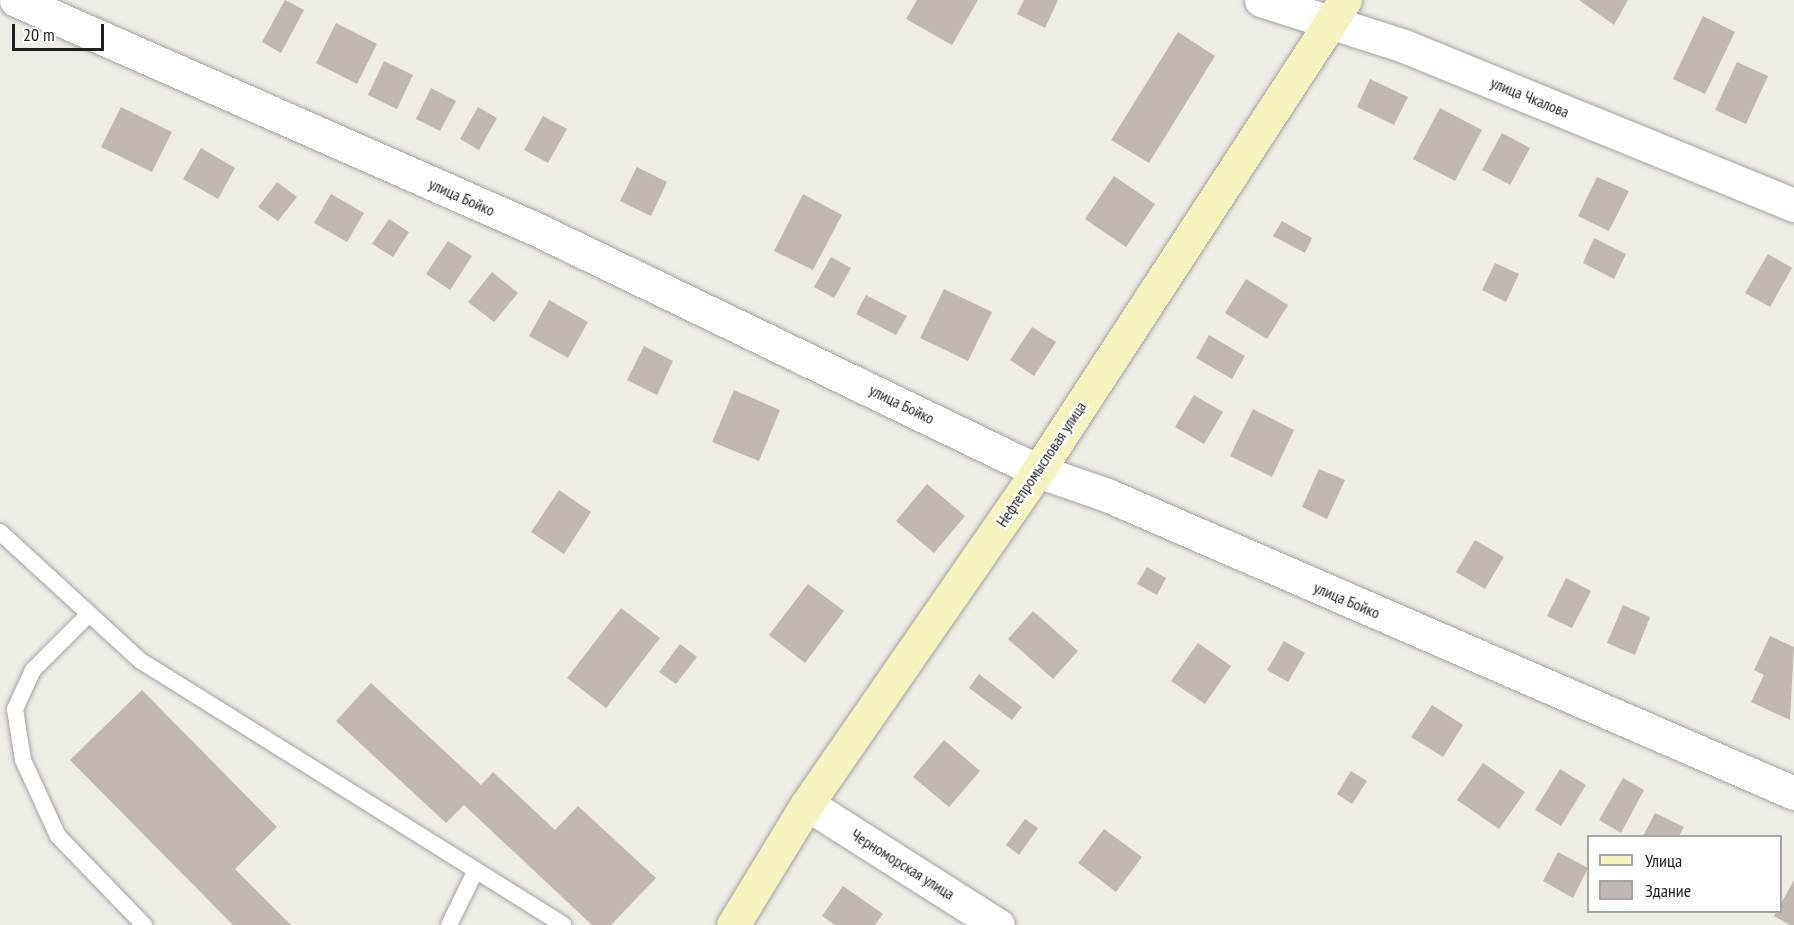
<!DOCTYPE html>
<html>
<head>
<meta charset="utf-8">
<style>
  body { margin:0 }
  #map { position:relative; width:1794px; height:925px; overflow:hidden; background:#efece6; font-family:"PT Sans Narrow",sans-serif }
  div>[style] { position:absolute }
  [style*='--x'] { left:calc(var(--x)*1px); top:calc(var(--y)*1px); width:calc(var(--w)*1px); rotate:calc(var(--a)*1deg) }
  .building>* { inset:0; background:#c0b7b3 }
  .roads { filter:drop-shadow(0 0 2px #a3a3a3) drop-shadow(0 0 2px #a3a3a3) }
  .service>* { height:16px; margin:-8px; padding:0 8px; transform-origin:8px; border-radius:8px; background:#fff }
  .minor>* { height:33px; margin:-16.5px; padding:0 16.5px; transform-origin:16.5px; border-radius:16.5px; background:#fff }
  .secondary>* { height:33px; margin:-16.5px; padding:0 16.5px; transform-origin:16.5px; border-radius:16.5px; background:#f5f4bf }
  span { translate:-50% -50%; white-space:nowrap; text-align:center; line-height:1.15; -webkit-text-stroke:4.5px #fff; paint-order:stroke }
  .street-label { font-size:16px; color:#1f1f1f }
  .legend { position:absolute; left:1587px; top:835px; width:195px; height:78px; box-sizing:border-box; background:#fff; border:2px solid #a5a5a5; margin:0; padding:8px 10px; list-style:none; font-size:18px; color:#1f1f1f }
  .legend li { display:flex; align-items:center; gap:12px; height:30px }
  .legend b { width:30px; border:2px solid #a5a5a5 }
  .scale { position:absolute; left:12px; top:24px; width:92px; height:27px; box-sizing:border-box; border:3px solid #1f1f1f; border-top:0; padding-left:8px; font-size:18px; line-height:21px; white-space:nowrap; color:#1f1f1f; -webkit-text-stroke:4px #fff; paint-order:stroke }
</style>
</head>
<body>
<div id="map">
  <div class="building">
    <i style="clip-path:polygon(285px 0,304px 10px,281px 53px,262px 42px)"></i>
    <i style="clip-path:polygon(917px 0,978px 0,952px 45px,906px 19px)"></i>
    <i style="clip-path:polygon(1024px 0,1058px 0,1045px 28px,1017px 14px)"></i>
    <i style="clip-path:polygon(1579px 0,1628px 0,1614px 25px)"></i>
    <i style="clip-path:polygon(1703px 16px,1735px 32px,1705px 94px,1673px 79px)"></i>
    <i style="clip-path:polygon(336px 23px,377px 44px,357px 84px,316px 63px)"></i>
    <i style="clip-path:polygon(1178px 32px,1215px 56px,1149px 163px,1111px 140px)"></i>
    <i style="clip-path:polygon(384px 61px,413px 75px,397px 109px,368px 95px)"></i>
    <i style="clip-path:polygon(1737px 62px,1768px 76px,1746px 124px,1715px 110px)"></i>
    <i style="clip-path:polygon(1370px 79px,1408px 97px,1394px 125px,1357px 107px)"></i>
    <i style="clip-path:polygon(431px 88px,456px 101px,440px 131px,416px 119px)"></i>
    <i style="clip-path:polygon(121px 107px,172px 132px,152px 172px,101px 147px)"></i>
    <i style="clip-path:polygon(478px 107px,497px 118px,479px 150px,460px 139px)"></i>
    <i style="clip-path:polygon(1440px 108px,1482px 130px,1455px 181px,1413px 159px)"></i>
    <i style="clip-path:polygon(543px 116px,567px 129px,548px 163px,524px 150px)"></i>
    <i style="clip-path:polygon(1502px 133px,1530px 148px,1510px 185px,1482px 170px)"></i>
    <i style="clip-path:polygon(201px 148px,235px 168px,218px 199px,183px 179px)"></i>
    <i style="clip-path:polygon(637px 167px,667px 182px,651px 216px,620px 201px)"></i>
    <i style="clip-path:polygon(1114px 176px,1155px 204px,1126px 247px,1085px 219px)"></i>
    <i style="clip-path:polygon(1597px 177px,1629px 191px,1609px 231px,1578px 216px)"></i>
    <i style="clip-path:polygon(277px 182px,297px 197px,278px 221px,258px 207px)"></i>
    <i style="clip-path:polygon(331px 194px,364px 213px,347px 242px,314px 223px)"></i>
    <i style="clip-path:polygon(803px 194px,842px 215px,813px 270px,774px 251px)"></i>
    <i style="clip-path:polygon(389px 219px,409px 232px,393px 257px,372px 244px)"></i>
    <i style="clip-path:polygon(1282px 221px,1312px 238px,1305px 253px,1273px 236px)"></i>
    <i style="clip-path:polygon(1594px 238px,1626px 254px,1614px 279px,1583px 263px)"></i>
    <i style="clip-path:polygon(448px 241px,472px 256px,450px 290px,426px 274px)"></i>
    <i style="clip-path:polygon(1768px 254px,1792px 268px,1770px 307px,1745px 293px)"></i>
    <i style="clip-path:polygon(831px 257px,851px 268px,834px 298px,814px 287px)"></i>
    <i style="clip-path:polygon(1495px 263px,1519px 274px,1506px 302px,1482px 290px)"></i>
    <i style="clip-path:polygon(492px 272px,518px 293px,494px 322px,468px 302px)"></i>
    <i style="clip-path:polygon(1246px 279px,1288px 305px,1267px 339px,1225px 313px)"></i>
    <i style="clip-path:polygon(944px 289px,992px 312px,968px 361px,920px 338px)"></i>
    <i style="clip-path:polygon(866px 295px,907px 316px,896px 335px,856px 314px)"></i>
    <i style="clip-path:polygon(549px 300px,588px 322px,568px 358px,529px 336px)"></i>
    <i style="clip-path:polygon(1032px 327px,1056px 342px,1034px 376px,1010px 360px)"></i>
    <i style="clip-path:polygon(1209px 335px,1245px 356px,1232px 379px,1196px 358px)"></i>
    <i style="clip-path:polygon(644px 346px,673px 361px,657px 395px,627px 380px)"></i>
    <i style="clip-path:polygon(734px 390px,780px 410px,759px 461px,712px 442px)"></i>
    <i style="clip-path:polygon(1194px 395px,1223px 412px,1204px 444px,1175px 427px)"></i>
    <i style="clip-path:polygon(1253px 409px,1294px 430px,1272px 477px,1230px 456px)"></i>
    <i style="clip-path:polygon(1319px 469px,1345px 480px,1327px 519px,1302px 507px)"></i>
    <i style="clip-path:polygon(927px 484px,965px 516px,934px 553px,896px 521px)"></i>
    <i style="clip-path:polygon(559px 490px,591px 512px,564px 554px,531px 532px)"></i>
    <i style="clip-path:polygon(1475px 540px,1504px 557px,1485px 589px,1456px 572px)"></i>
    <i style="clip-path:polygon(1147px 567px,1166px 578px,1157px 595px,1137px 584px)"></i>
    <i style="clip-path:polygon(1566px 578px,1591px 591px,1572px 628px,1547px 616px)"></i>
    <i style="clip-path:polygon(808px 584px,844px 611px,805px 663px,769px 635px)"></i>
    <i style="clip-path:polygon(1623px 605px,1650px 617px,1635px 655px,1607px 643px)"></i>
    <i style="clip-path:polygon(621px 608px,660px 638px,606px 708px,567px 678px)"></i>
    <i style="clip-path:polygon(1033px 611px,1078px 651px,1053px 679px,1008px 639px)"></i>
    <i style="clip-path:polygon(1770px 636px,1794px 647px,1790px 720px,1751px 702px,1764px 675px,1754px 670px)"></i>
    <i style="clip-path:polygon(1284px 641px,1305px 653px,1288px 682px,1267px 670px)"></i>
    <i style="clip-path:polygon(1198px 643px,1231px 666px,1205px 704px,1171px 681px)"></i>
    <i style="clip-path:polygon(680px 644px,697px 657px,676px 684px,659px 672px)"></i>
    <i style="clip-path:polygon(979px 674px,1022px 707px,1012px 720px,969px 688px)"></i>
    <i style="clip-path:polygon(371px 683px,481px 785px,493px 772px,555px 830px,578px 806px,656px 878px,611px 925px,592px 925px,464px 805px,446px 823px,336px 721px)"></i>
    <i style="clip-path:polygon(142px 690px,277px 827px,235px 869px,291px 925px,233px 925px,70px 760px)"></i>
    <i style="clip-path:polygon(1432px 705px,1463px 725px,1443px 757px,1411px 737px)"></i>
    <i style="clip-path:polygon(944px 740px,980px 771px,949px 807px,913px 777px)"></i>
    <i style="clip-path:polygon(1483px 763px,1525px 792px,1499px 829px,1457px 800px)"></i>
    <i style="clip-path:polygon(1560px 769px,1586px 785px,1561px 826px,1535px 810px)"></i>
    <i style="clip-path:polygon(1351px 771px,1367px 781px,1352px 804px,1337px 794px)"></i>
    <i style="clip-path:polygon(1623px 778px,1644px 790px,1621px 833px,1599px 820px)"></i>
    <i style="clip-path:polygon(1655px 813px,1684px 827px,1679px 836px,1643px 836px)"></i>
    <i style="clip-path:polygon(1025px 819px,1038px 828px,1019px 855px,1006px 845px)"></i>
    <i style="clip-path:polygon(1104px 829px,1142px 857px,1116px 892px,1078px 863px)"></i>
    <i style="clip-path:polygon(1558px 852px,1588px 868px,1573px 898px,1543px 881px)"></i>
    <i style="clip-path:polygon(1794px 880px,1794px 925px,1790px 925px,1774px 916px)"></i>
    <i style="clip-path:polygon(843px 886px,883px 914px,875px 925px,835px 925px,822px 916px)"></i>
  </div>
  <div class="roads">
    <div class="service">
      <i style="--x:0;--y:532;--w:191;--a:42.5"></i>
      <i style="--x:141;--y:661;--w:498;--a:32"></i>
      <i style="--x:88;--y:615;--w:78;--a:135"></i>
      <i style="--x:33;--y:670;--w:43;--a:114.8"></i>
      <i style="--x:15;--y:709;--w:52;--a:81.1"></i>
      <i style="--x:23;--y:760;--w:84;--a:65.3"></i>
      <i style="--x:58;--y:836;--w:124;--a:46"></i>
      <i style="--x:449;--y:925;--w:61;--a:-63.9"></i>
    </div>
    <div class="minor">
      <i style="--x:16;--y:0;--w:568;--a:23.77"></i>
      <i style="--x:536;--y:229;--w:557;--a:25.74"></i>
      <i style="--x:1038;--y:471;--w:73;--a:19.2"></i>
      <i style="--x:1107;--y:495;--w:749;--a:23.45"></i>
      <i style="--x:1261;--y:0;--w:150;--a:17.8"></i>
      <i style="--x:1404;--y:46;--w:421;--a:22.2"></i>
      <i style="--x:807;--y:804;--w:226;--a:32.4"></i>
    </div>
    <div class="secondary">
      <i style="--x:733;--y:925;--w:142;--a:-58.6"></i>
      <i style="--x:807;--y:804;--w:405;--a:-55.3"></i>
      <i style="--x:1038;--y:471;--w:562;--a:-56.9"></i>
    </div>
  </div>
  <div class="street-label">
    <span style="left:1530px;top:97px;rotate:22deg">улица Чкалова</span>
    <span style="left:462px;top:197px;rotate:24deg">улица Бойко</span>
    <span style="left:902px;top:404px;rotate:26deg">улица Бойко</span>
    <span style="left:1041px;top:464px;rotate:-56deg">Нефтепромысловая улица</span>
    <span style="left:1347px;top:600px;rotate:23deg">улица Бойко</span>
    <span style="left:903px;top:864px;rotate:32deg">Черноморская улица</span>
  </div>
  <ul class="legend">
  <li><b style="height:8px;background:#f5f4bf"></b>Улица</li>
  <li><b style="height:16px;background:#c0b7b3"></b>Здание</li>
  </ul>
  <div class="scale">20 m</div>
</div>
</body>
</html>
